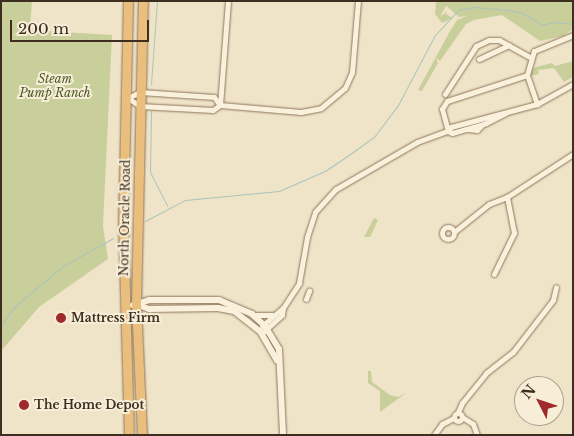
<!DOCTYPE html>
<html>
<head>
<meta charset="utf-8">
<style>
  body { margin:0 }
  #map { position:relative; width:574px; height:436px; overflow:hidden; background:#f0e4c8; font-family:"Libre Baskerville",serif }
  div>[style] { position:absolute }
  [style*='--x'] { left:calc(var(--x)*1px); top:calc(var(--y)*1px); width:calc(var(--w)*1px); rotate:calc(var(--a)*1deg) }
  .green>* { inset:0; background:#c9cf9b }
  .stream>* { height:1px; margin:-0.5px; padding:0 0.5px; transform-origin:0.5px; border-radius:0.5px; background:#a9c4bc }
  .roads { filter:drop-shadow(0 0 1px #8d765c) drop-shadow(0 0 1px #8d765c) }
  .minor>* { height:5px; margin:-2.5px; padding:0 2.5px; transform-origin:2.5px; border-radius:2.5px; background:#faf1dc }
  .minor>.ring { margin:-2.5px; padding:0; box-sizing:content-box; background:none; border:5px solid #faf1dc; border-radius:50% }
  .tertiary>* { height:6px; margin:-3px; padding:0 3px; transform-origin:3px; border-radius:3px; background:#faf1dc }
  .trunk>* { height:9px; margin:-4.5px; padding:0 4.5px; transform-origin:4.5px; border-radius:4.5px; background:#eabe7c }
  .dots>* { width:14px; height:14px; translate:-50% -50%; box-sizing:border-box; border:2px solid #f7eed8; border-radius:50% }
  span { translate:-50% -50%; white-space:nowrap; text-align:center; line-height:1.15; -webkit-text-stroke:4px #f7eed8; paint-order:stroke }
  .park-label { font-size:12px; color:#4d5a26; font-style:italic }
  .street-label { font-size:12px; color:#3d2e20 }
  .poi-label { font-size:12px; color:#3d2e20; font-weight:700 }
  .left { translate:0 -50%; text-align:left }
  .frame { position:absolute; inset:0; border:2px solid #3d2e20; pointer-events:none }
  .north { position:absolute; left:514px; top:376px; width:50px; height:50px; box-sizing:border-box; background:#f7eed8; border:1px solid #ada18e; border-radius:50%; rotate:311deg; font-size:14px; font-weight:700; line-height:20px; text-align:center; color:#3d2e20 }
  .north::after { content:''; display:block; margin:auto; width:18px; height:22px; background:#9e2a2b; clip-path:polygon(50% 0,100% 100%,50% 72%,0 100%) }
  .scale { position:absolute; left:10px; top:20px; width:139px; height:22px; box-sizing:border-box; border:2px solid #3d2e20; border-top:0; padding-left:6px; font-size:15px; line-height:18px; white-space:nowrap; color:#3d2e20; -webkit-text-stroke:4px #f7eed8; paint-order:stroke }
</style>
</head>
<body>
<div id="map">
  <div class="green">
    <i style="clip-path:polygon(1px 1px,32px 1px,30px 30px,112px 35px,103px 226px,108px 259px,39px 307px,1px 351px)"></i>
    <i style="clip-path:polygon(436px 1px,573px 1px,573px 29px,563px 36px,540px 41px,502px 15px,474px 20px,466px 24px,440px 61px,436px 58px,438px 63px,422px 91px,418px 90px,450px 31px,457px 20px,467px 16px,459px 17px,446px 6px,440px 17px,447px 11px,446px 14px,453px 18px,442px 23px,435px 14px)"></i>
    <i style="clip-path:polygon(573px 61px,573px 77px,564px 82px,554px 68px,538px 70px,539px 74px,530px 76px,531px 70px,536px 67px,552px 63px,555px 66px)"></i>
    <i style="clip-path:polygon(374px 218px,378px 220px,370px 237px,364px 237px)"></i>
    <i style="clip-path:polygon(368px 371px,371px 371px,372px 382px,390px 395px,398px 397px,406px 393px,380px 412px,380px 391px,368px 383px)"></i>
  </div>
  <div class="stream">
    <i style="--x:151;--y:84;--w:83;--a:-85.9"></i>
    <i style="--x:151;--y:111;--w:61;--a:90.9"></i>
    <i style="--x:150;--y:172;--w:38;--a:63"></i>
    <i style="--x:145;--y:221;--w:45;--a:-27.7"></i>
    <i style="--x:185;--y:200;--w:94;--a:-5.5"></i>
    <i style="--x:279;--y:191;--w:50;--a:-23.5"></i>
    <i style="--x:325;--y:171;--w:34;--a:-34"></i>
    <i style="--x:353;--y:152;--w:26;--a:-36"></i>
    <i style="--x:374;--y:137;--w:38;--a:-53"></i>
    <i style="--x:397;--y:107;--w:81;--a:-62.2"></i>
    <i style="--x:435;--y:35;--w:34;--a:-47"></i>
    <i style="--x:458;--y:10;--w:15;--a:-11"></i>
    <i style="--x:473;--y:7;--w:34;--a:5"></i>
    <i style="--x:507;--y:10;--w:15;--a:11"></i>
    <i style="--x:522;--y:13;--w:24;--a:30"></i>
    <i style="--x:543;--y:25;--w:9;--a:-18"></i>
    <i style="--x:552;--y:22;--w:21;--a:5"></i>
    <i style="--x:1;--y:326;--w:22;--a:-56"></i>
    <i style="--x:13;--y:308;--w:65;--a:-40"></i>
    <i style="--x:63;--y:266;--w:57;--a:-29.2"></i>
  </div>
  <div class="roads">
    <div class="minor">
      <i style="--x:479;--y:59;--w:33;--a:-25"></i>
      <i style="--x:527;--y:75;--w:31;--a:71"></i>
      <i style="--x:445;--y:94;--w:57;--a:-57.1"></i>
      <i style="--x:476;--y:46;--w:14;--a:-25"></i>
      <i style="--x:489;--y:40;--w:10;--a:0"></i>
      <i style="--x:499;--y:40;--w:35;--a:29"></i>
      <i style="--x:128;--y:98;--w:14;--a:34"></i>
      <i style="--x:140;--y:106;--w:73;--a:3.1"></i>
      <i style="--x:213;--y:110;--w:9;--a:-36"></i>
      <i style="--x:220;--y:105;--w:81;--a:4.9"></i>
      <i style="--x:301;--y:112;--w:20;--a:-11"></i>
      <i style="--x:321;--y:108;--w:31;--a:-40"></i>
      <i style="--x:345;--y:88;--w:17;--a:-66"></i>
      <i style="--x:352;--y:72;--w:71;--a:-85.2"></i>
      <i style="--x:128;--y:98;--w:13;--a:-27"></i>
      <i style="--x:140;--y:92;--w:74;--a:3.9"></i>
      <i style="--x:214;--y:97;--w:9;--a:54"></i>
      <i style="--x:220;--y:105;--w:104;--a:-85.6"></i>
      <i style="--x:467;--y:129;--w:10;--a:6"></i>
      <i style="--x:477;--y:130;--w:8;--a:-45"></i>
      <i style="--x:448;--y:131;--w:23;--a:-105"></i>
      <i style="--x:442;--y:109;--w:9;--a:-58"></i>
      <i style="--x:447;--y:101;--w:84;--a:-18"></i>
      <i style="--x:527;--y:75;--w:25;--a:-74"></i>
      <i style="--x:534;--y:51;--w:42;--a:-22.3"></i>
      <i style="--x:448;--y:131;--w:4;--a:27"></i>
      <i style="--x:452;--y:133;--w:35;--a:-16"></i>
      <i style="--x:486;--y:123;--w:22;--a:-27"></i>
      <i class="ring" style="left:442px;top:227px;width:7px;height:7px"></i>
      <i style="--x:454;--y:232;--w:45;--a:-38.7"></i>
      <i style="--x:489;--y:204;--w:19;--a:-21"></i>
      <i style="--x:507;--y:197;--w:79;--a:-33.1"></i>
      <i style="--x:494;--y:274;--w:46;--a:-64"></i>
      <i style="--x:514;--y:233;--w:37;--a:-101"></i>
      <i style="--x:306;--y:299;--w:9;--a:-69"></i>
      <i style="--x:283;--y:308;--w:30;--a:-57"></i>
      <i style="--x:299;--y:283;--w:47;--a:-80.1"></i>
      <i style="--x:307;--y:237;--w:26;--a:-72"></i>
      <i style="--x:315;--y:212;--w:31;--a:-48"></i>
      <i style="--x:336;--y:189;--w:94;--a:-30.1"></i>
      <i style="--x:417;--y:142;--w:33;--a:-20"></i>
      <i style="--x:448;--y:131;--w:5;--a:-53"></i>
      <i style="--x:451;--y:127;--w:89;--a:-15"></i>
      <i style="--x:537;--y:104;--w:41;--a:-29.1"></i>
      <i style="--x:253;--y:315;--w:19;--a:0"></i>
      <i style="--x:262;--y:326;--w:28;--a:-41"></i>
      <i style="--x:283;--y:308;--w:7;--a:98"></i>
      <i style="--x:282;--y:315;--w:27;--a:138"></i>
      <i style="--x:458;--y:412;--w:10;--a:-66"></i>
      <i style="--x:462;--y:403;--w:38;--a:-51"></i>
      <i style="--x:486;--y:373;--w:34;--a:-38"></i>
      <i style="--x:513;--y:352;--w:66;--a:-52.4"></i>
      <i style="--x:553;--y:300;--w:13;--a:-77"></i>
      <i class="ring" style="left:454px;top:413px;width:3px;height:3px"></i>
      <i style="--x:462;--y:417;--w:13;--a:32"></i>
      <i style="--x:473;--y:424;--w:12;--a:70"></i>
      <i style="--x:434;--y:435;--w:14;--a:-54"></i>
      <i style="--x:442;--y:424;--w:13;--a:-27"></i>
    </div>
    <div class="tertiary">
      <i style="--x:136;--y:304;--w:14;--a:21"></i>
      <i style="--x:149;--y:309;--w:69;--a:-0.8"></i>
      <i style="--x:218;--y:308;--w:16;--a:11"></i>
      <i style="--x:234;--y:311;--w:33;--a:38"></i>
      <i style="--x:260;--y:331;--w:34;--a:60"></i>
      <i style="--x:133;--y:305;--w:17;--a:-17"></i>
      <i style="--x:149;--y:300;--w:70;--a:0"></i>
      <i style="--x:219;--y:300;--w:36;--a:23"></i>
      <i style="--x:252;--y:314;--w:18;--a:43"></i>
      <i style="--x:265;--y:326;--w:27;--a:59"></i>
      <i style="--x:279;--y:349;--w:86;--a:87.3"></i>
    </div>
    <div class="trunk">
      <i style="--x:128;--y:1;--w:221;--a:91.3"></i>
      <i style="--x:123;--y:222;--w:213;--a:88.4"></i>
      <i style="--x:142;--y:435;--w:131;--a:-92.6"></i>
      <i style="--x:136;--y:304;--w:303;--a:-88.7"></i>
    </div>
  </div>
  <div class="dots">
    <i style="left:61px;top:318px;background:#9e2a2b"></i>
    <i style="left:24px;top:405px;background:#9e2a2b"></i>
  </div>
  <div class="park-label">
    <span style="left:55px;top:86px">Steam<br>Pump Ranch</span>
  </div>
  <div class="street-label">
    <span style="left:125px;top:218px;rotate:-89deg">North Oracle Road</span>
  </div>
  <div class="poi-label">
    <span class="left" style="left:71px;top:318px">Mattress Firm</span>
    <span class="left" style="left:34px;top:405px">The Home Depot</span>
  </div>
  <div class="frame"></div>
  <div class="north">N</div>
  <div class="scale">200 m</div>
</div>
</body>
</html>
